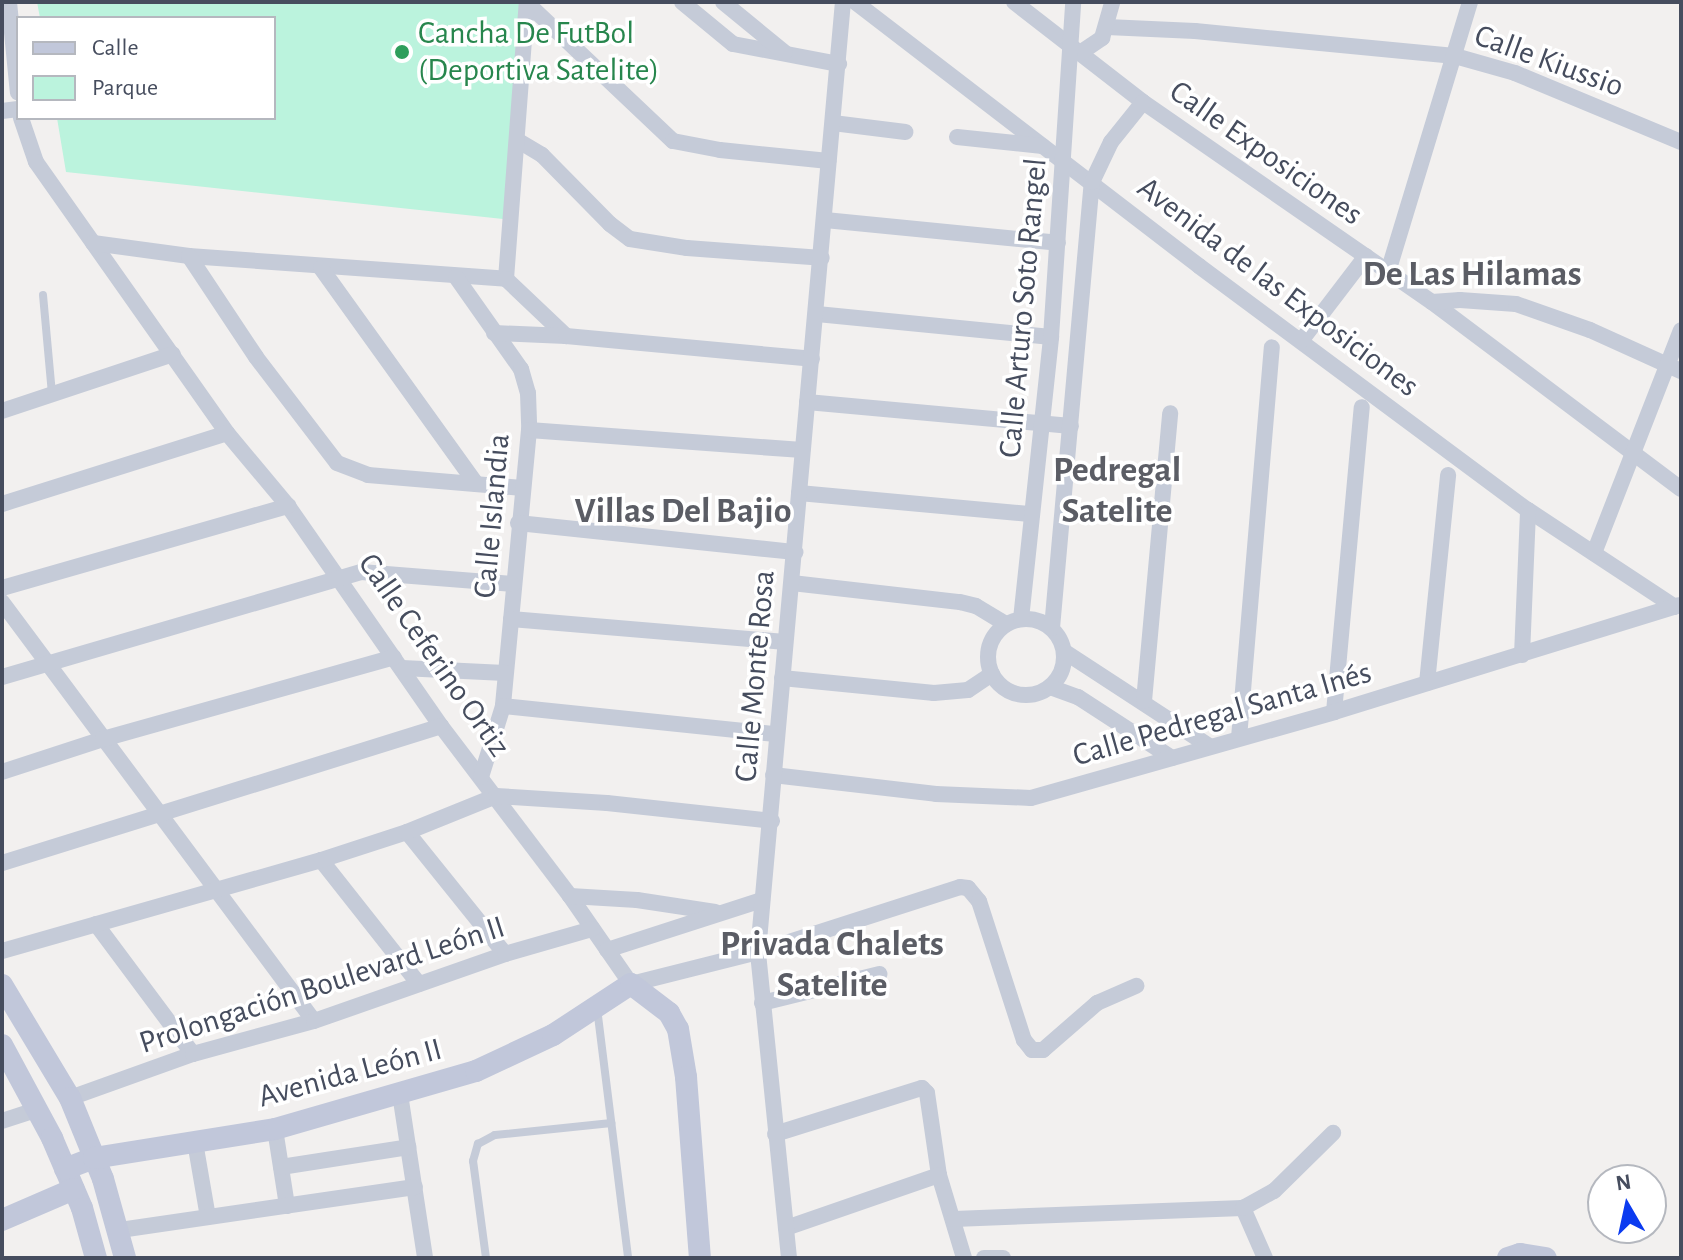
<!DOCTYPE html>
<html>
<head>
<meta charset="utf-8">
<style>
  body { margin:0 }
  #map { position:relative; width:1683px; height:1260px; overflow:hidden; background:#f2f0ef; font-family:"Alegreya Sans",sans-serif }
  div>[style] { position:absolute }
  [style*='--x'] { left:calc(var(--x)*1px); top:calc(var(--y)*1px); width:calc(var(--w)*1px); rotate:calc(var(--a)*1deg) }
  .green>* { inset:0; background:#bbf3dd }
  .lane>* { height:8px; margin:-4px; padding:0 4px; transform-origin:4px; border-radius:4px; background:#c5cbd8 }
  .street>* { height:16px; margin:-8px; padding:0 8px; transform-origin:8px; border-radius:8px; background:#c5cbd8 }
  .street>.ring { margin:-8px; padding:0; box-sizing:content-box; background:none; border:16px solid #c5cbd8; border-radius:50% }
  .secondary>* { height:22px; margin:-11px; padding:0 11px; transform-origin:11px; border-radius:11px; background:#c1c7da }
  .dots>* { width:22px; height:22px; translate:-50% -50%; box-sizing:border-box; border:4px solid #fff; border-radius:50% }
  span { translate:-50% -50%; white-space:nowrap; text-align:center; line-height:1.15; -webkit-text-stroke:7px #fff; paint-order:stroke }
  .leisure-label { font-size:32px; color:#27864d }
  .left { translate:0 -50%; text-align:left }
  .street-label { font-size:32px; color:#464d5e }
  .quarter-label { font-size:36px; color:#5b5d65; font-weight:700 }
  .frame { position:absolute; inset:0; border:4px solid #464d5e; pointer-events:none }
  .legend { position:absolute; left:16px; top:16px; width:260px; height:104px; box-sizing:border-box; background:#fff; border:2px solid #b5b8bf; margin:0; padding:10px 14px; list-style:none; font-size:24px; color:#464d5e }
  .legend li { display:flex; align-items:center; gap:16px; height:40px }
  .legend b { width:40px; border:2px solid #b5b8bf }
  .north { position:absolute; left:1587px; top:1164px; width:80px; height:80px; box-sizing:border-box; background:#fff; border:2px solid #b5b8bf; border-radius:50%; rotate:351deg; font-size:22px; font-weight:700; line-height:32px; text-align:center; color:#464d5e }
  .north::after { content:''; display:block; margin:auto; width:28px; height:36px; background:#0b3bf0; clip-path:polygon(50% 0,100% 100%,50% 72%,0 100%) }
</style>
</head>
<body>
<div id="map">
  <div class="green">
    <i style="clip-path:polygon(37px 2px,523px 2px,503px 219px,66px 172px,57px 118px,274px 118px,274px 18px,40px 18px)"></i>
  </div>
  <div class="lane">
    <i style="--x:43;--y:295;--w:98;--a:84.8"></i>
    <i style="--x:597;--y:1008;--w:252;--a:82.9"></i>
    <i style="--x:486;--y:1258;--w:98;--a:-97.6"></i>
    <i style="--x:473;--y:1161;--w:18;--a:-74"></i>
    <i style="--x:478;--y:1144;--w:19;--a:-28"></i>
    <i style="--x:495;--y:1135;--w:117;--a:-5.9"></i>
  </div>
  <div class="street">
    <i style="--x:9;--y:2;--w:91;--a:84.4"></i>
    <i style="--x:682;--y:2;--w:66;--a:39.5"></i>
    <i style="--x:733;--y:44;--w:108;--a:10.7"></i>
    <i style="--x:723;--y:2;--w:80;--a:39.4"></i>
    <i style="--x:855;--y:2;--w:434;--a:37.5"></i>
    <i style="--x:1199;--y:266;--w:410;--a:36.6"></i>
    <i style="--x:1528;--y:510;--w:176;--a:33.4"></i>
    <i style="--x:1014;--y:2;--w:163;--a:37.8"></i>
    <i style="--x:1143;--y:102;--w:351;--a:34.7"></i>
    <i style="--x:1432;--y:302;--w:311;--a:36.9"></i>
    <i style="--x:527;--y:3;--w:201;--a:43.4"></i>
    <i style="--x:673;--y:141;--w:48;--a:10.8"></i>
    <i style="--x:720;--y:150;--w:109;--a:5.8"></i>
    <i style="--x:1107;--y:27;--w:88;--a:2.6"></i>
    <i style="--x:1195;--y:31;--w:261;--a:5.5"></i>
    <i style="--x:1455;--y:56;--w:62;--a:15.8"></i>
    <i style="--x:1515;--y:73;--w:180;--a:22.6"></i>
    <i style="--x:1080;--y:53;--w:27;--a:-34"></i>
    <i style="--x:1102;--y:38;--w:37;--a:-74"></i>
    <i style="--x:2;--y:111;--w:16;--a:-7"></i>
    <i style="--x:21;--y:118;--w:46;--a:71.2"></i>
    <i style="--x:36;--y:162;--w:332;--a:54.8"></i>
    <i style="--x:227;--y:433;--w:95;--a:50.1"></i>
    <i style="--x:288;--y:506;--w:268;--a:55.2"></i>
    <i style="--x:441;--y:726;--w:213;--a:52.8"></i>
    <i style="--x:570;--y:896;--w:107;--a:55.3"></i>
    <i style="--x:631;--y:984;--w:131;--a:-14.1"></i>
    <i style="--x:758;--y:952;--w:212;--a:-17.8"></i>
    <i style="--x:960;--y:887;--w:8;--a:7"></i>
    <i style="--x:968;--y:888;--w:17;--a:50"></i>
    <i style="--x:979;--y:901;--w:146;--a:72.1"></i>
    <i style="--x:1024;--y:1040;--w:13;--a:51"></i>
    <i style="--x:1032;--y:1050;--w:11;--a:0"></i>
    <i style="--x:1043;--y:1050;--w:72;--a:-41"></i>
    <i style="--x:1097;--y:1003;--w:43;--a:-23.6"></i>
    <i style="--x:833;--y:123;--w:73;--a:7.1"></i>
    <i style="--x:957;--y:137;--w:86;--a:6"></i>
    <i style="--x:517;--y:140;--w:29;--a:31"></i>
    <i style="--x:542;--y:155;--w:97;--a:45.4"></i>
    <i style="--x:610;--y:224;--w:25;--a:37"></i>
    <i style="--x:630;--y:239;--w:58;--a:9"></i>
    <i style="--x:687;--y:248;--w:135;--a:4.2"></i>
    <i style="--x:825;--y:220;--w:234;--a:5.6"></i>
    <i style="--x:93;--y:243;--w:97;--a:7.7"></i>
    <i style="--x:189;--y:256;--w:318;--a:4.1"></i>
    <i style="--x:189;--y:256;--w:121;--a:56.4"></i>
    <i style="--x:256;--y:357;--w:133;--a:52.6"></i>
    <i style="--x:337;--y:463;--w:33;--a:21"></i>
    <i style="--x:368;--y:475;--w:155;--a:4.8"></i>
    <i style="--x:321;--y:268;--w:266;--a:54.3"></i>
    <i style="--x:1388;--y:272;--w:282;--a:-73.1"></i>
    <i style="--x:456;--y:277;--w:113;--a:54.8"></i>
    <i style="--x:521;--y:369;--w:25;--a:74"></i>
    <i style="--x:528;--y:393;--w:37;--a:88"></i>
    <i style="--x:529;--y:430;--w:277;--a:95.4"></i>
    <i style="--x:503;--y:706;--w:74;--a:107.2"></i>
    <i style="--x:506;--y:279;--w:278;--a:-85.7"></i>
    <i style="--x:506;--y:279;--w:83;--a:43.5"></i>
    <i style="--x:1432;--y:302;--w:28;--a:-4"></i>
    <i style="--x:1460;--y:300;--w:56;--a:4.1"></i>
    <i style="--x:1516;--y:304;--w:78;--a:19.4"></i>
    <i style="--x:1590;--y:330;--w:100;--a:24.3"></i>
    <i style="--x:817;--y:314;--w:235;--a:5.6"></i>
    <i style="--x:494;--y:333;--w:72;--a:2.4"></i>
    <i style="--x:566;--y:336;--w:247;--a:5.3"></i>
    <i style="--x:1301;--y:341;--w:107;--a:-52.6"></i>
    <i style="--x:807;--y:402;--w:265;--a:5.2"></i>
    <i style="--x:2;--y:411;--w:180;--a:-18.4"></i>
    <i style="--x:529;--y:430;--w:274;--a:4.2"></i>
    <i style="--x:799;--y:493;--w:234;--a:5.2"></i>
    <i style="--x:2;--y:504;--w:236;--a:-17.5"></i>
    <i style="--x:518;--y:523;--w:279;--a:6"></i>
    <i style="--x:1594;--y:553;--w:239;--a:-68.7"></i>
    <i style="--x:792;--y:583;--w:169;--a:6.5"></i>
    <i style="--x:960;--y:602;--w:16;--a:14"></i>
    <i style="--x:976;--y:606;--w:35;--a:31"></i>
    <i style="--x:2;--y:588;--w:298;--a:-16"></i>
    <i style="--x:2;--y:602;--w:522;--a:53.33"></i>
    <i class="ring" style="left:988px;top:619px;width:60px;height:60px"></i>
    <i style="--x:511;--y:619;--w:275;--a:4.8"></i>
    <i style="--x:1021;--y:619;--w:284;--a:-83.9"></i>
    <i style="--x:1051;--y:337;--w:336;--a:-86.2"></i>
    <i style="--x:1052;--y:628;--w:448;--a:-84.9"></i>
    <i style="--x:1092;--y:182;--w:44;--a:-64.6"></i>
    <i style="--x:1111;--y:142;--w:51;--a:-51.3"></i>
    <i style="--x:1065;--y:652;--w:172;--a:33.1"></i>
    <i style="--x:1522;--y:655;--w:145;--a:-87.6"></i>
    <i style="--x:402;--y:668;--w:103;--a:2.8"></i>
    <i style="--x:2;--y:677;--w:374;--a:-16.3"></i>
    <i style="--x:361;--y:572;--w:152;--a:4.5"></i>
    <i style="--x:782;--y:678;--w:153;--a:5.6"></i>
    <i style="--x:934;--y:693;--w:34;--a:-5"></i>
    <i style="--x:968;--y:690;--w:29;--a:-34"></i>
    <i style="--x:1427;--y:683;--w:209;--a:-84.2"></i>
    <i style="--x:1050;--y:687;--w:30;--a:20"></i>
    <i style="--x:1078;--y:697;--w:112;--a:33"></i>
    <i style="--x:1144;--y:701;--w:289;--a:-84.8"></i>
    <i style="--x:503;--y:706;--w:274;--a:5.9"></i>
    <i style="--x:1334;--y:712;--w:306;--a:-84.8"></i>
    <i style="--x:1239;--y:738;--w:392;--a:-85.2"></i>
    <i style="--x:2;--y:772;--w:106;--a:-18.1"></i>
    <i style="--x:103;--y:739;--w:302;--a:-15.7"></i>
    <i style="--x:773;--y:775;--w:164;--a:6.6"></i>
    <i style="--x:936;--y:794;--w:95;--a:2.4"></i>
    <i style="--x:1031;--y:798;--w:315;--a:-15.8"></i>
    <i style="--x:1334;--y:712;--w:361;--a:-17.2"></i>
    <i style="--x:407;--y:832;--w:156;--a:51.2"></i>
    <i style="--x:321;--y:860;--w:158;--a:51.7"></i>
    <i style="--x:2;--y:863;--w:460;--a:-17.3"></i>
    <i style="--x:570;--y:896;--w:67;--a:3.4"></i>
    <i style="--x:637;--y:900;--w:79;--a:8.7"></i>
    <i style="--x:96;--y:924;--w:162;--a:53.3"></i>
    <i style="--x:607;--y:950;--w:163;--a:-17.9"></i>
    <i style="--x:2;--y:951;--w:332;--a:-15.9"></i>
    <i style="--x:321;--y:860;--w:90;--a:-18"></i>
    <i style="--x:407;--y:832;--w:96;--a:-22"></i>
    <i style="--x:496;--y:796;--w:111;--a:3.6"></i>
    <i style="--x:607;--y:803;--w:166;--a:6.2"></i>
    <i style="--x:762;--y:1003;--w:121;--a:-13.9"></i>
    <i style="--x:400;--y:1094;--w:166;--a:81.3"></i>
    <i style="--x:70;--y:1098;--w:131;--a:-19.7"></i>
    <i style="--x:193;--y:1054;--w:125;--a:-15.3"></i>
    <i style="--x:314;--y:1021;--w:202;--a:-19.3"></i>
    <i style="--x:505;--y:954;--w:91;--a:-16"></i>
    <i style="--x:2;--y:1121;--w:39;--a:-18"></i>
    <i style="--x:275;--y:1129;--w:78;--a:81.1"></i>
    <i style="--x:775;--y:1134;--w:154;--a:-17.4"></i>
    <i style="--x:922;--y:1088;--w:7;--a:45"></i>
    <i style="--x:927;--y:1093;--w:83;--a:81.7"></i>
    <i style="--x:939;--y:1175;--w:87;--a:73.2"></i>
    <i style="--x:195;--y:1142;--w:76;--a:80.2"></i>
    <i style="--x:281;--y:1167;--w:129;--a:-8.9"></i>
    <i style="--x:954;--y:1219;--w:289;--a:-2.2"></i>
    <i style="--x:786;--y:1228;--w:162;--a:-19.1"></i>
    <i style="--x:120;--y:1230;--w:298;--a:-8.3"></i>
    <i style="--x:789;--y:1258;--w:308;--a:-95.8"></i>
    <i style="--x:758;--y:952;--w:954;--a:-84.89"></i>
    <i style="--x:984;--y:1258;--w:19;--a:0"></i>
    <i style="--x:1265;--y:1258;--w:55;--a:-113.7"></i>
    <i style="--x:1243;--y:1208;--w:35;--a:-29"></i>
    <i style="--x:1274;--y:1191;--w:83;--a:-44.5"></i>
  </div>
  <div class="secondary">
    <i style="--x:2;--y:985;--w:132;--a:59"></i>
    <i style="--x:70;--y:1098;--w:87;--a:67.8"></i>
    <i style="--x:103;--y:1179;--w:82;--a:74.4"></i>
    <i style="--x:2;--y:1045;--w:106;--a:61.7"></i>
    <i style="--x:52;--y:1138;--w:76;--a:66.8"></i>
    <i style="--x:82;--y:1208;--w:52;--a:74.4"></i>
    <i style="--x:65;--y:1169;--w:31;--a:-21"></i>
    <i style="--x:94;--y:1158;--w:183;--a:-9.1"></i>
    <i style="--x:275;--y:1129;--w:209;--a:-16.1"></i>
    <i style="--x:476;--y:1071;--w:85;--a:-25.1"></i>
    <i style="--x:553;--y:1035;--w:93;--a:-33.2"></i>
    <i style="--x:631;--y:984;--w:48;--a:37.3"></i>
    <i style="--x:669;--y:1013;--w:18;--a:61"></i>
    <i style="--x:678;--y:1029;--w:49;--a:80.5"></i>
    <i style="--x:686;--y:1077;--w:182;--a:85.6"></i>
    <i style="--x:2;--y:1220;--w:78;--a:-23.3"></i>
    <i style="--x:1508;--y:1258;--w:13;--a:-18"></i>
    <i style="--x:1520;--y:1254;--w:26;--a:9"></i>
  </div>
  <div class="dots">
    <i style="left:402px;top:52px;background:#2e9e5b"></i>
  </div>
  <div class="leisure-label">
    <span class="left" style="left:418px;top:52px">Cancha De FutBol<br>(Deportiva Satelite)</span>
  </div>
  <div class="street-label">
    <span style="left:1549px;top:61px;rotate:20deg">Calle Kiussio</span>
    <span style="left:1266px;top:153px;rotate:35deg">Calle Exposiciones</span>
    <span style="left:1278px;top:287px;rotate:37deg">Avenida de las Exposiciones</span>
    <span style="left:1023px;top:308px;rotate:-85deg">Calle Arturo Soto Rangel</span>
    <span style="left:492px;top:516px;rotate:-85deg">Calle Islandia</span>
    <span style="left:434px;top:655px;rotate:55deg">Calle Ceferino Ortiz</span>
    <span style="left:755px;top:676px;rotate:-85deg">Calle Monte Rosa</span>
    <span style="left:1222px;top:714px;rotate:-16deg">Calle Pedregal Santa Inés</span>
    <span style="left:322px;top:985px;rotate:-18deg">Prolongación Boulevard León II</span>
    <span style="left:350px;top:1073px;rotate:-15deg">Avenida León II</span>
  </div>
  <div class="quarter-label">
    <span style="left:1472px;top:275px">De Las Hilamas</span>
    <span style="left:1117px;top:491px">Pedregal<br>Satelite</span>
    <span style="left:683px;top:512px">Villas Del Bajio</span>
    <span style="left:832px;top:965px">Privada Chalets<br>Satelite</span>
  </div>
  <div class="frame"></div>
  <ul class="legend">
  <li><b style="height:10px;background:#c1c7da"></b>Calle</li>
  <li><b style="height:22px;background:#bbf3dd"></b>Parque</li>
  </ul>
  <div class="north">N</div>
</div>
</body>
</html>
